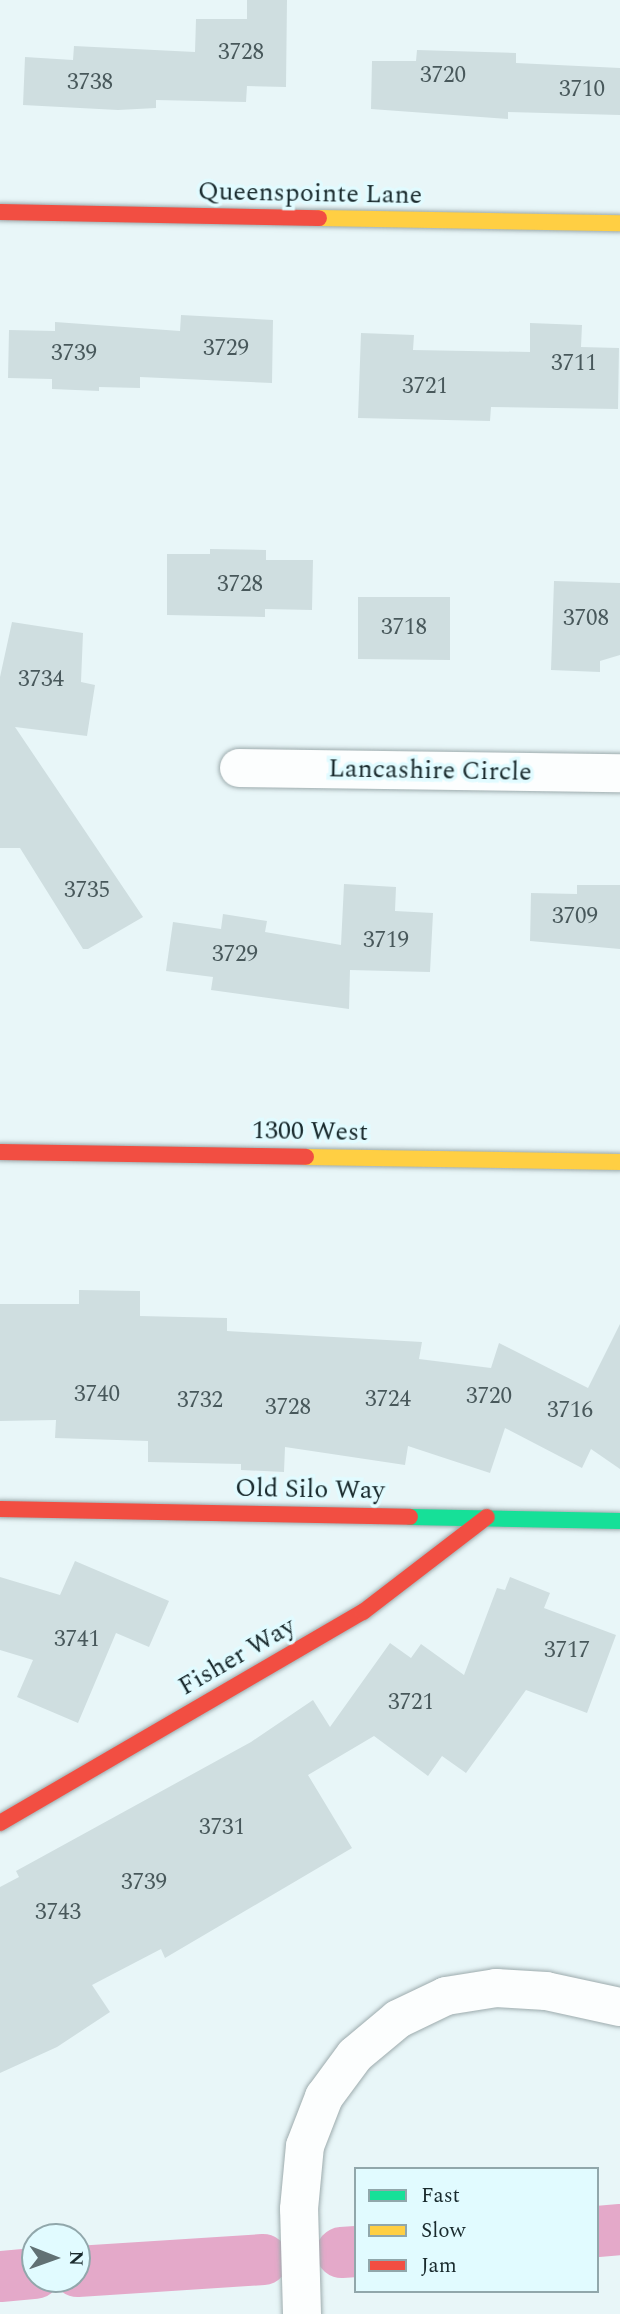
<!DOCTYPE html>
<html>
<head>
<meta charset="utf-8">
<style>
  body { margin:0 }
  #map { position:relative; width:620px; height:2314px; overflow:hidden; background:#e8f6f8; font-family:Spectral,serif }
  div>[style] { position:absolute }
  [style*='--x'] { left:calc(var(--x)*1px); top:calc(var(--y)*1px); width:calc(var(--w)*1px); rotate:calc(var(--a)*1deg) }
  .canal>* { height:51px; margin:-25.5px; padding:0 25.5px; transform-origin:25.5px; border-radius:25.5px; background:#e4a9c9 }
  .building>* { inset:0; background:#cfdee0 }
  .roads { filter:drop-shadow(0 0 2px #9dabad) drop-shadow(0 0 2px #9dabad) }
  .street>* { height:38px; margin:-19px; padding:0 19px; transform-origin:19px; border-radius:19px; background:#fcfefe }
  .fast>* { height:16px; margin:-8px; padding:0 8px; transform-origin:8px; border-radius:8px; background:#16e098 }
  .slow>* { height:16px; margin:-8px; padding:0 8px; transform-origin:8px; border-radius:8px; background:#ffcf43 }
  .jam>* { height:16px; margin:-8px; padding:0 8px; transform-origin:8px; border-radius:8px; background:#f24e42 }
  span { translate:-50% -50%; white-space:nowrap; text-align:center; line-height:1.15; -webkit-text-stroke:7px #e1fbff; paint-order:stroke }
  .number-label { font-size:23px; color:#48585b }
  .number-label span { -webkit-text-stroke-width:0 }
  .street-label { font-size:26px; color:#192a2d }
  .legend { position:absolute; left:354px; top:2167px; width:245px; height:126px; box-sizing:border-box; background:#e1fbff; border:2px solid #91a7ab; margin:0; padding:9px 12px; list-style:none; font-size:21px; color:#192a2d }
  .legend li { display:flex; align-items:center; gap:14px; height:35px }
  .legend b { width:35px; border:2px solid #91a7ab }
  .north { position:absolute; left:21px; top:2223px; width:70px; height:70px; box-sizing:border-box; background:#e1fbff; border:2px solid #91a7ab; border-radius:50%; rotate:91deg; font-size:19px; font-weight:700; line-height:28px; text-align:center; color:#192a2d }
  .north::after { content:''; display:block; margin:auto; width:24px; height:32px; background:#617174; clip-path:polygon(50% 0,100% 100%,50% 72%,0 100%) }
</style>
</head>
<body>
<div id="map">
  <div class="canal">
    <i style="--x:597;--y:2231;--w:23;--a:-5"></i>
    <i style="--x:341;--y:2252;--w:15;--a:-4"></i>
    <i style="--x:77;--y:2271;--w:186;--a:-3.7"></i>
    <i style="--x:0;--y:2276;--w:35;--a:-5"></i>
  </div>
  <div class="building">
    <i style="clip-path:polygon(247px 0,287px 0,286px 87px,247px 86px,246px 102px,156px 100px,156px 108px,118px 110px,23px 105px,25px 57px,73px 60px,74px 46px,195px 52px,196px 19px,247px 19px)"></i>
    <i style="clip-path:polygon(417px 50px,516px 53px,516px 63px,620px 68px,620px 115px,508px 112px,508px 119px,371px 109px,372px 61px,416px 61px)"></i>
    <i style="clip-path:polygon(181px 315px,273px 320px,272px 383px,140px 377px,140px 388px,99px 387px,99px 391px,52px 389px,52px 379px,8px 378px,9px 330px,55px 331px,55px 322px,180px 331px)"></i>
    <i style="clip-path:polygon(530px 323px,582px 325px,581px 347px,619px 348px,618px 409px,491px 407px,490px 421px,358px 418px,361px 333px,414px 335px,413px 350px,530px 352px)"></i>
    <i style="clip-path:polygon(210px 549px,266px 550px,266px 560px,313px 560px,312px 610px,265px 609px,265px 617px,167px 615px,167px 554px,210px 554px)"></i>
    <i style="clip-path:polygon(554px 581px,620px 583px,620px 655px,600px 661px,600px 672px,551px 670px)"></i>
    <i style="clip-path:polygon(358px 597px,450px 597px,450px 660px,358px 659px)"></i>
    <i style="clip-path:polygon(12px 622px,83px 633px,81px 682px,95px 685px,87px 736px,15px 727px,143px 917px,88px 949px,83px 949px,20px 848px,0 848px,0 677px)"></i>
    <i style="clip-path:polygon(344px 884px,396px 887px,395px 911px,433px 913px,430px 972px,350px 970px,349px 1009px,211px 990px,213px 977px,166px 971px,173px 922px,221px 929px,223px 914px,267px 921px,265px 932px,341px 945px)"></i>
    <i style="clip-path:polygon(577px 885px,620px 885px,620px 949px,530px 941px,531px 893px,577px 894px)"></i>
    <i style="clip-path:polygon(79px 1290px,140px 1291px,140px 1316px,227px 1318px,227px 1331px,422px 1342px,419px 1359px,491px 1368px,499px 1343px,588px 1388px,620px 1324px,620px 1469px,591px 1449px,582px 1468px,505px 1428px,490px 1473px,408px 1446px,405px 1465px,285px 1447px,284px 1472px,241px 1470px,241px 1464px,148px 1462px,148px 1441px,55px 1438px,56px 1420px,0 1421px,0 1304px,79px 1304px)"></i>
    <i style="clip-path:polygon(75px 1561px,169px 1601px,149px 1647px,116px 1633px,78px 1723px,17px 1697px,33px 1660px,0 1650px,0 1577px,60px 1595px)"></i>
    <i style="clip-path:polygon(510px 1577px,550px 1593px,544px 1608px,616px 1635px,587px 1713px,526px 1690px,466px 1773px,442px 1756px,428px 1776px,374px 1736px,308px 1775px,352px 1848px,165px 1958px,161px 1949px,92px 1985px,110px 2012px,57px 2047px,0 2073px,0 1887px,19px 1877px,16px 1871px,251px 1742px,313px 1700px,330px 1727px,390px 1643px,411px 1658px,421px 1644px,464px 1675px,497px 1588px,505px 1590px)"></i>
  </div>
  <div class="roads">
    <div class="street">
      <i style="--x:239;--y:768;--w:381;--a:0.8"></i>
      <i style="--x:302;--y:2314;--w:105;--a:-91.6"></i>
      <i style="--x:299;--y:2209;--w:63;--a:-84.6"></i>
      <i style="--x:305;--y:2146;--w:53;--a:-68.8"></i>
      <i style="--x:324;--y:2097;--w:52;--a:-53.6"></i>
      <i style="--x:355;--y:2055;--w:56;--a:-39.9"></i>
      <i style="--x:398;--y:2019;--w:53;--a:-25.6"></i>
      <i style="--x:446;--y:1996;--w:51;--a:-9.1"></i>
      <i style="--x:496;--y:1988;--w:50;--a:3.4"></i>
      <i style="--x:546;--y:1991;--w:76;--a:12.2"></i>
    </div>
    <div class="fast">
      <i style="--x:410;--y:1517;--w:210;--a:1.1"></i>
    </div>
    <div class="slow">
      <i style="--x:319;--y:218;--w:301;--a:1"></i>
      <i style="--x:306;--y:1157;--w:314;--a:0.9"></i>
    </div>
    <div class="jam">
      <i style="--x:0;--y:212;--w:319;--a:1.1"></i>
      <i style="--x:0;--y:1152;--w:306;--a:0.9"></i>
      <i style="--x:0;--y:1509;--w:410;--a:1.1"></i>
      <i style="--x:0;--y:1823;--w:420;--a:-30.2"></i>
      <i style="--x:363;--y:1612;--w:156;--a:-37.5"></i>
    </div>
  </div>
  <div class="number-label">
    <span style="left:241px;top:53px">3728</span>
    <span style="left:443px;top:76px">3720</span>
    <span style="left:90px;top:83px">3738</span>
    <span style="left:582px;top:90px">3710</span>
    <span style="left:226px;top:349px">3729</span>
    <span style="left:74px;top:354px">3739</span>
    <span style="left:574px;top:364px">3711</span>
    <span style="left:425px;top:387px">3721</span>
    <span style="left:240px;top:585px">3728</span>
    <span style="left:586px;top:619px">3708</span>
    <span style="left:404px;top:628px">3718</span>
    <span style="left:41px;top:680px">3734</span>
    <span style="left:87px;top:891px">3735</span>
    <span style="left:575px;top:917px">3709</span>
    <span style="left:386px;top:941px">3719</span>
    <span style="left:235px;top:955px">3729</span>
    <span style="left:97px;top:1395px">3740</span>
    <span style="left:489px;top:1397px">3720</span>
    <span style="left:388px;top:1400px">3724</span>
    <span style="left:200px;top:1401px">3732</span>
    <span style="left:288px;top:1408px">3728</span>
    <span style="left:570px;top:1411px">3716</span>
    <span style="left:77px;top:1640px">3741</span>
    <span style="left:567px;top:1651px">3717</span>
    <span style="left:411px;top:1703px">3721</span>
    <span style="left:222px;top:1828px">3731</span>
    <span style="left:144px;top:1883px">3739</span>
    <span style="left:58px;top:1913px">3743</span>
  </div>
  <div class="street-label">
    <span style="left:310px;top:194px;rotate:1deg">Queenspointe Lane</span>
    <span style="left:430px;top:771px;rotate:1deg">Lancashire Circle</span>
    <span style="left:310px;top:1132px;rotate:1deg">1300 West</span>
    <span style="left:310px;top:1490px;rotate:1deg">Old Silo Way</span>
    <span style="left:237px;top:1657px;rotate:-30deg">Fisher Way</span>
  </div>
  <ul class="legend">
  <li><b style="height:9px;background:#16e098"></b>Fast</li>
  <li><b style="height:9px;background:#ffcf43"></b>Slow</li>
  <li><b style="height:9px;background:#f24e42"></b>Jam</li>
  </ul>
  <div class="north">N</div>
</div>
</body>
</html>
